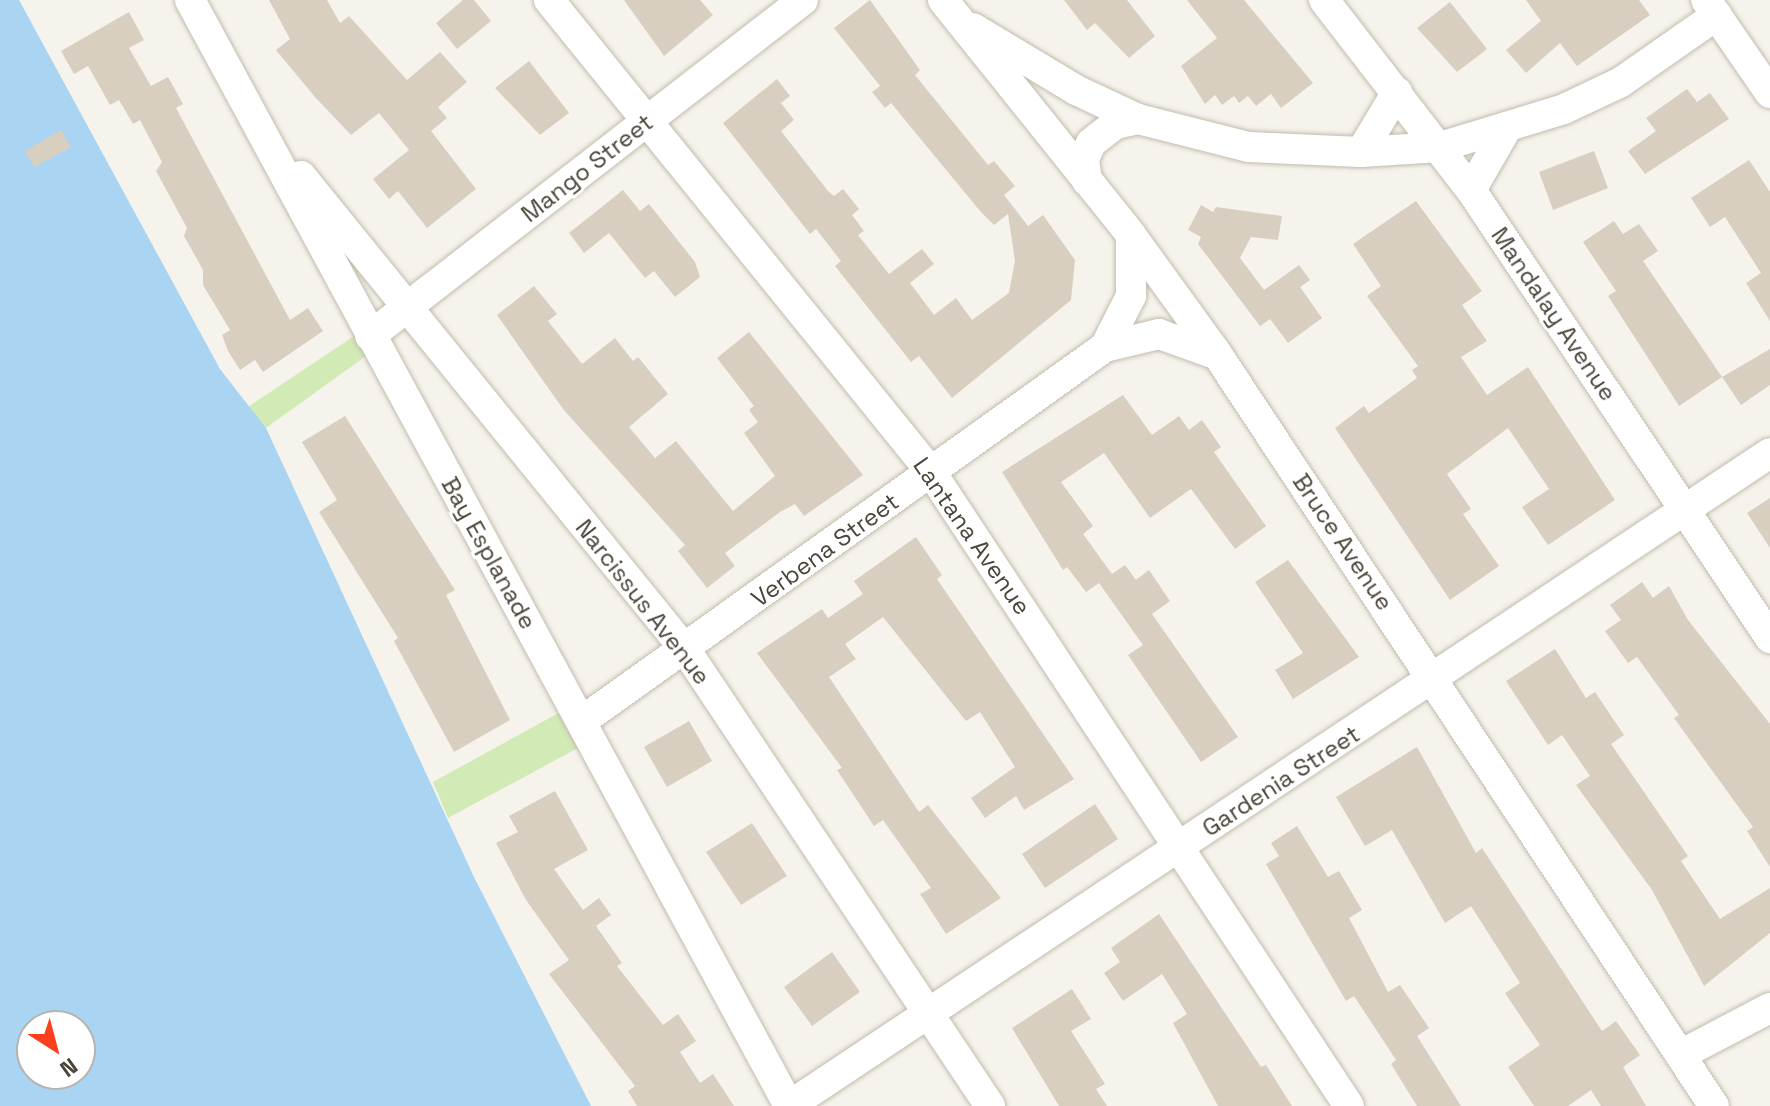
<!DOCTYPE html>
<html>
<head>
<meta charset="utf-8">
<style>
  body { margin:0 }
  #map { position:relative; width:1770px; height:1106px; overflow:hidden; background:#f6f3ec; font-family:"Space Grotesk",sans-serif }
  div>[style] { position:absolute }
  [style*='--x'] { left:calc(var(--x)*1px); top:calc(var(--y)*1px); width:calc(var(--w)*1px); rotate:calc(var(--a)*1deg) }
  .green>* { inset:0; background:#d2eab5 }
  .water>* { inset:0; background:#a9d4f2 }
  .building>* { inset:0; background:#d8cfc1 }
  .roads { filter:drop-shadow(0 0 2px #c2bbae) drop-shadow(0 0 2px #c2bbae) }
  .minor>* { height:30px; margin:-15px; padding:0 15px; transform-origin:15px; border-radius:15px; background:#fff }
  span { translate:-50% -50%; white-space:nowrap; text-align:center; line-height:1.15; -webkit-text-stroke:6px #fff; paint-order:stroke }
  .street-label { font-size:24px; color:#4b4439 }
  .north { position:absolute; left:16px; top:1010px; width:80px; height:80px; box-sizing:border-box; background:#fff; border:2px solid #b7b4b0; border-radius:50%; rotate:144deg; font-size:22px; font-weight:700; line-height:32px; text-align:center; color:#4b4439 }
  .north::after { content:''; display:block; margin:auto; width:28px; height:36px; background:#fc3f1d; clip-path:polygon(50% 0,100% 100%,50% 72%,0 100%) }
</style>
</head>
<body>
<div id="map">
  <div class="green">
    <i style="clip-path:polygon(366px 328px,377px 348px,266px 428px,248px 407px)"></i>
    <i style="clip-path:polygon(573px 705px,591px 741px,448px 818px,433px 782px)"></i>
  </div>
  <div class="water">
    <i style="clip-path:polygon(evenodd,0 0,19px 0,220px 369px,266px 428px,474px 877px,591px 1106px,0 1106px,0 0,32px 1026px,80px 1026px,80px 1074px,32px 1074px,32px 1026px)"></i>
  </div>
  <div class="building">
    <i style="clip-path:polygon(269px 0,327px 0,340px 23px,349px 16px,407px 80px,440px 52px,467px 82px,438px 107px,447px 118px,431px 131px,476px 189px,427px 228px,398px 191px,389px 199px,373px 179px,409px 150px,379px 113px,351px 135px,315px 97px,276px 50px,290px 39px)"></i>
    <i style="clip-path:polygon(463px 0,474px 0,491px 21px,457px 49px,436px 23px)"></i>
    <i style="clip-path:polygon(624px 0,700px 0,713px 15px,664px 56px)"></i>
    <i style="clip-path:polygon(870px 0,920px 70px,915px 75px,988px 165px,994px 161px,1015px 186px,1004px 195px,1028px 226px,1043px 215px,1075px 260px,1071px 300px,952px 398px,919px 356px,911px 362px,835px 266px,841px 261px,816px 229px,810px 234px,723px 123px,777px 79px,790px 96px,781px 103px,794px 120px,781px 131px,828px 191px,834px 196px,843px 189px,859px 209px,852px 215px,864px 231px,858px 235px,889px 274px,922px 249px,934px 264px,910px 283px,934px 315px,956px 298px,972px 320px,1009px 293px,1015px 261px,1008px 214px,994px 225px,980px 211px,891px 103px,885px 108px,872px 92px,880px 86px,834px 28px)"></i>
    <i style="clip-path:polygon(1064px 0,1127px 0,1155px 36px,1129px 58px,1095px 23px,1087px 30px)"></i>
    <i style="clip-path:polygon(1187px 0,1244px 0,1313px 83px,1281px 108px,1271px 94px,1256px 106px,1248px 96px,1239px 103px,1234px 96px,1222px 105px,1215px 95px,1205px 104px,1181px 66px,1217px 38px)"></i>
    <i style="clip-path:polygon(1526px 0,1639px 0,1650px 15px,1577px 66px,1560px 43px,1526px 73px,1506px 50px,1541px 21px)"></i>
    <i style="clip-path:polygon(1450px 2px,1487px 49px,1457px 72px,1417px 28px)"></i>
    <i style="clip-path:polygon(129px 12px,144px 40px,129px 48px,151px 86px,168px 77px,183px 104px,176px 108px,290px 320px,308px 308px,323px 331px,263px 372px,255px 360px,240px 370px,228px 351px,222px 335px,230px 330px,203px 285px,203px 270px,184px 236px,187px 228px,156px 171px,162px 162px,140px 120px,133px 124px,119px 100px,110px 105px,88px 66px,74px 74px,61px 51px)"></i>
    <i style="clip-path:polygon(529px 61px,569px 113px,540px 135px,495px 88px)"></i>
    <i style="clip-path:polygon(1687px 89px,1697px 102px,1710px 93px,1729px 119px,1645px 174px,1628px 151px,1656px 131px,1646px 118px)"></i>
    <i style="clip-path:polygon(61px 130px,71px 147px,34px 167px,25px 151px)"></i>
    <i style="clip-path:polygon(1594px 151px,1608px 188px,1553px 210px,1539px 172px)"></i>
    <i style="clip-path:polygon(1749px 160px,1770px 192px,1770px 321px,1746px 283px,1761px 273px,1725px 217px,1710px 227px,1691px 198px)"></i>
    <i style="clip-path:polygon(623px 190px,640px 211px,649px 204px,695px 262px,700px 277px,675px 297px,654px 271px,645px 278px,609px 233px,584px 253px,569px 233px)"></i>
    <i style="clip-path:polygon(1416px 201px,1482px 291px,1462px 305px,1487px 341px,1461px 357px,1487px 395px,1528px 367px,1615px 500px,1548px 545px,1522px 507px,1549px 489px,1508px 428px,1447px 474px,1471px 509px,1463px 514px,1499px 566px,1450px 600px,1335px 428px,1364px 406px,1369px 413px,1417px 378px,1412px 370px,1418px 366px,1367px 296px,1381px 286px,1353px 244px)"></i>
    <i style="clip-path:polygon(1201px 205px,1213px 212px,1216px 207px,1282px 216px,1278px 240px,1251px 237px,1240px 258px,1264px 290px,1299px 265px,1310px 280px,1300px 287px,1322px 318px,1288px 343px,1270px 319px,1260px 326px,1198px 244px,1201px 237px,1188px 230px)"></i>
    <i style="clip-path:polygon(1614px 221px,1623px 234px,1639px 224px,1658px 251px,1643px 261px,1722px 377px,1679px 406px,1608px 296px,1616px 291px,1583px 242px)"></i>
    <i style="clip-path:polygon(534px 286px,557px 314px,548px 321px,582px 364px,615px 338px,633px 361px,638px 357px,668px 394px,629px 427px,655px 458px,676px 441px,733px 511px,775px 476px,744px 433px,758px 422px,749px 410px,754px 406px,717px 358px,749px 332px,863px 475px,804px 516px,795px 504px,780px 512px,725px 553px,735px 566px,707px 588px,678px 551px,685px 545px,563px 409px,497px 315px)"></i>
    <i style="clip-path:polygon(1770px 349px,1770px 385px,1741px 405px,1722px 377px)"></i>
    <i style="clip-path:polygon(1123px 395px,1152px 435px,1179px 416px,1189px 430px,1202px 420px,1221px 447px,1214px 452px,1266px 526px,1235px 549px,1191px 489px,1150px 518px,1104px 453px,1061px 482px,1093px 526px,1083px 534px,1112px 574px,1125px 565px,1136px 580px,1149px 570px,1170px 601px,1152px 614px,1238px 737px,1201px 762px,1128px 655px,1143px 645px,1099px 583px,1086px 592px,1067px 567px,1063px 570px,1002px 472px)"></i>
    <i style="clip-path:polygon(345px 416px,455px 590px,446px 595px,510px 720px,454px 752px,394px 641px,398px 638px,319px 512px,337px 500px,302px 442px)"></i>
    <i style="clip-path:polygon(1770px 498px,1770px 548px,1747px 513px)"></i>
    <i style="clip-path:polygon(916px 537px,942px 575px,937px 579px,1074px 779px,1024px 810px,1016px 796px,985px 818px,971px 798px,1015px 767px,980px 712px,966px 721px,883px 617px,845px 644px,856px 659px,829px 677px,919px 812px,928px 805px,1001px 898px,946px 934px,920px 894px,931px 888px,883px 820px,874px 826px,837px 770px,842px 768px,757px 653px,822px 609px,828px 618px,863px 594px,854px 581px)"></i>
    <i style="clip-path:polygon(1288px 560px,1359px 657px,1293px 699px,1275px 670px,1303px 653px,1255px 582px)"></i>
    <i style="clip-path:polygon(1642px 582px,1653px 598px,1669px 586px,1688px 620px,1770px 724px,1770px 867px,1747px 831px,1753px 827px,1674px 718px,1679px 715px,1637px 657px,1628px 663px,1605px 631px,1621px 620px,1610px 605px)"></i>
    <i style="clip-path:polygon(1555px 649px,1586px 698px,1595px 692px,1624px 735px,1611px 744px,1688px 856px,1681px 861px,1720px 919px,1770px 888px,1770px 933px,1704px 986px,1652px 890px,1576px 785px,1590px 776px,1562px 735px,1548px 745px,1506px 681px)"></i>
    <i style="clip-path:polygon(689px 721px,712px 761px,667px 787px,644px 747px)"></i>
    <i style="clip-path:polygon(1417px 747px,1476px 853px,1482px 848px,1602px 1031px,1616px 1021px,1640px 1055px,1623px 1067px,1646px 1106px,1601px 1106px,1591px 1090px,1568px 1106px,1534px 1106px,1508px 1067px,1540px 1045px,1505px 993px,1520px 983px,1471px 906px,1445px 923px,1392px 830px,1365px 846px,1336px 797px)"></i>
    <i style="clip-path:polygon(555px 791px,588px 850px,554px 869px,583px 910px,599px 898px,611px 915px,596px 926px,622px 963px,617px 966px,663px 1025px,678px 1014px,696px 1041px,680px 1052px,700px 1083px,713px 1074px,734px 1106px,637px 1106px,628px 1091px,635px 1086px,549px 974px,569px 960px,526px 900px,496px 843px,518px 832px,509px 816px)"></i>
    <i style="clip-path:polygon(1095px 804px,1118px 839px,1045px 888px,1022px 854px)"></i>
    <i style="clip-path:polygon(752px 823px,787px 876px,741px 905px,706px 852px)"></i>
    <i style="clip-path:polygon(1297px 826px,1328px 877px,1339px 871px,1362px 910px,1349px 918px,1388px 992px,1400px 985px,1429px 1028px,1417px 1036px,1461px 1106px,1417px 1106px,1391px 1064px,1396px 1060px,1354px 996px,1346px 1001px,1266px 864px,1279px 856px,1271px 843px)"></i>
    <i style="clip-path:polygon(1159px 914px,1261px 1067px,1266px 1065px,1292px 1106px,1218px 1106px,1173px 1023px,1187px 1014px,1162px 974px,1123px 1001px,1104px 973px,1120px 962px,1111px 948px)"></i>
    <i style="clip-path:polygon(832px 952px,860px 992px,812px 1026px,784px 987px)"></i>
    <i style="clip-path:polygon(1072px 989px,1091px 1019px,1071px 1031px,1105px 1084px,1096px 1089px,1107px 1106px,1059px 1106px,1012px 1028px)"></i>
  </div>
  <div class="roads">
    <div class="minor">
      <i style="--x:190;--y:0;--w:1258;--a:61.56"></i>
      <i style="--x:549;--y:0;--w:607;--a:51.02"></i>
      <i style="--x:931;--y:472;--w:759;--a:56.6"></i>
      <i style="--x:943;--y:0;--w:301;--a:51.3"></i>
      <i style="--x:1131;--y:235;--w:147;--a:54.1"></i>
      <i style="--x:1217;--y:354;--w:901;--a:56.54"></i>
      <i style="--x:1324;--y:0;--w:240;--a:52.3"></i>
      <i style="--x:1471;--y:190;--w:539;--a:56.28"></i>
      <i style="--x:1706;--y:0;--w:113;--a:55.5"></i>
      <i style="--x:973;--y:28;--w:120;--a:31"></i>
      <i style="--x:1076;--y:90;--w:68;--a:25.1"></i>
      <i style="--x:1138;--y:119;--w:114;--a:14.2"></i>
      <i style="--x:1249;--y:147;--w:112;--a:2.6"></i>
      <i style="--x:1361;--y:152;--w:79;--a:-3.6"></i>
      <i style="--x:1440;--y:147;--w:130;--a:-17"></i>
      <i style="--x:1564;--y:109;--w:63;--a:-25.3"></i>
      <i style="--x:1621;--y:82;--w:117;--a:-34.9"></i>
      <i style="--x:1361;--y:152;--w:70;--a:-59"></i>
      <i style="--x:301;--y:176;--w:613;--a:50.96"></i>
      <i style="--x:687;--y:652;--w:546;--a:56.28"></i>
      <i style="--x:1087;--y:181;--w:22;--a:-98"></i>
      <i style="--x:1084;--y:159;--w:17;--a:-66"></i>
      <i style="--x:1091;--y:143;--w:31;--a:-38"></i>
      <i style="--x:1115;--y:124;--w:24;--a:-12"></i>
      <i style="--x:1471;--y:190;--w:68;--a:-60"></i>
      <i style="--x:370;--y:336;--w:548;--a:-37.81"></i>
      <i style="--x:1105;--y:347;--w:57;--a:-63"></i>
      <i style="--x:1131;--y:296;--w:60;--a:-90"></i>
      <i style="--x:582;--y:721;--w:643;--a:-35.57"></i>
      <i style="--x:1105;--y:347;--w:56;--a:-13.5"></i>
      <i style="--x:1159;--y:334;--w:59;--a:19.7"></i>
      <i style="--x:1682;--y:1054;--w:99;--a:-27.6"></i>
      <i style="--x:789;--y:1106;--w:1178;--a:-33.65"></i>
    </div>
  </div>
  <div class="street-label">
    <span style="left:587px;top:168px;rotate:-38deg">Mango Street</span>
    <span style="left:1554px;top:314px;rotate:56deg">Mandalay Avenue</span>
    <span style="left:972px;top:536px;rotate:55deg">Lantana Avenue</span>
    <span style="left:1343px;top:542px;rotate:56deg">Bruce Avenue</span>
    <span style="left:825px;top:550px;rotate:-36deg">Verbena Street</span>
    <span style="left:489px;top:553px;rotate:61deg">Bay Esplanade</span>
    <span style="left:643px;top:602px;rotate:52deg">Narcissus Avenue</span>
    <span style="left:1281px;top:781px;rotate:-33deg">Gardenia Street</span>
  </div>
  <div class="north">N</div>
</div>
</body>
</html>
